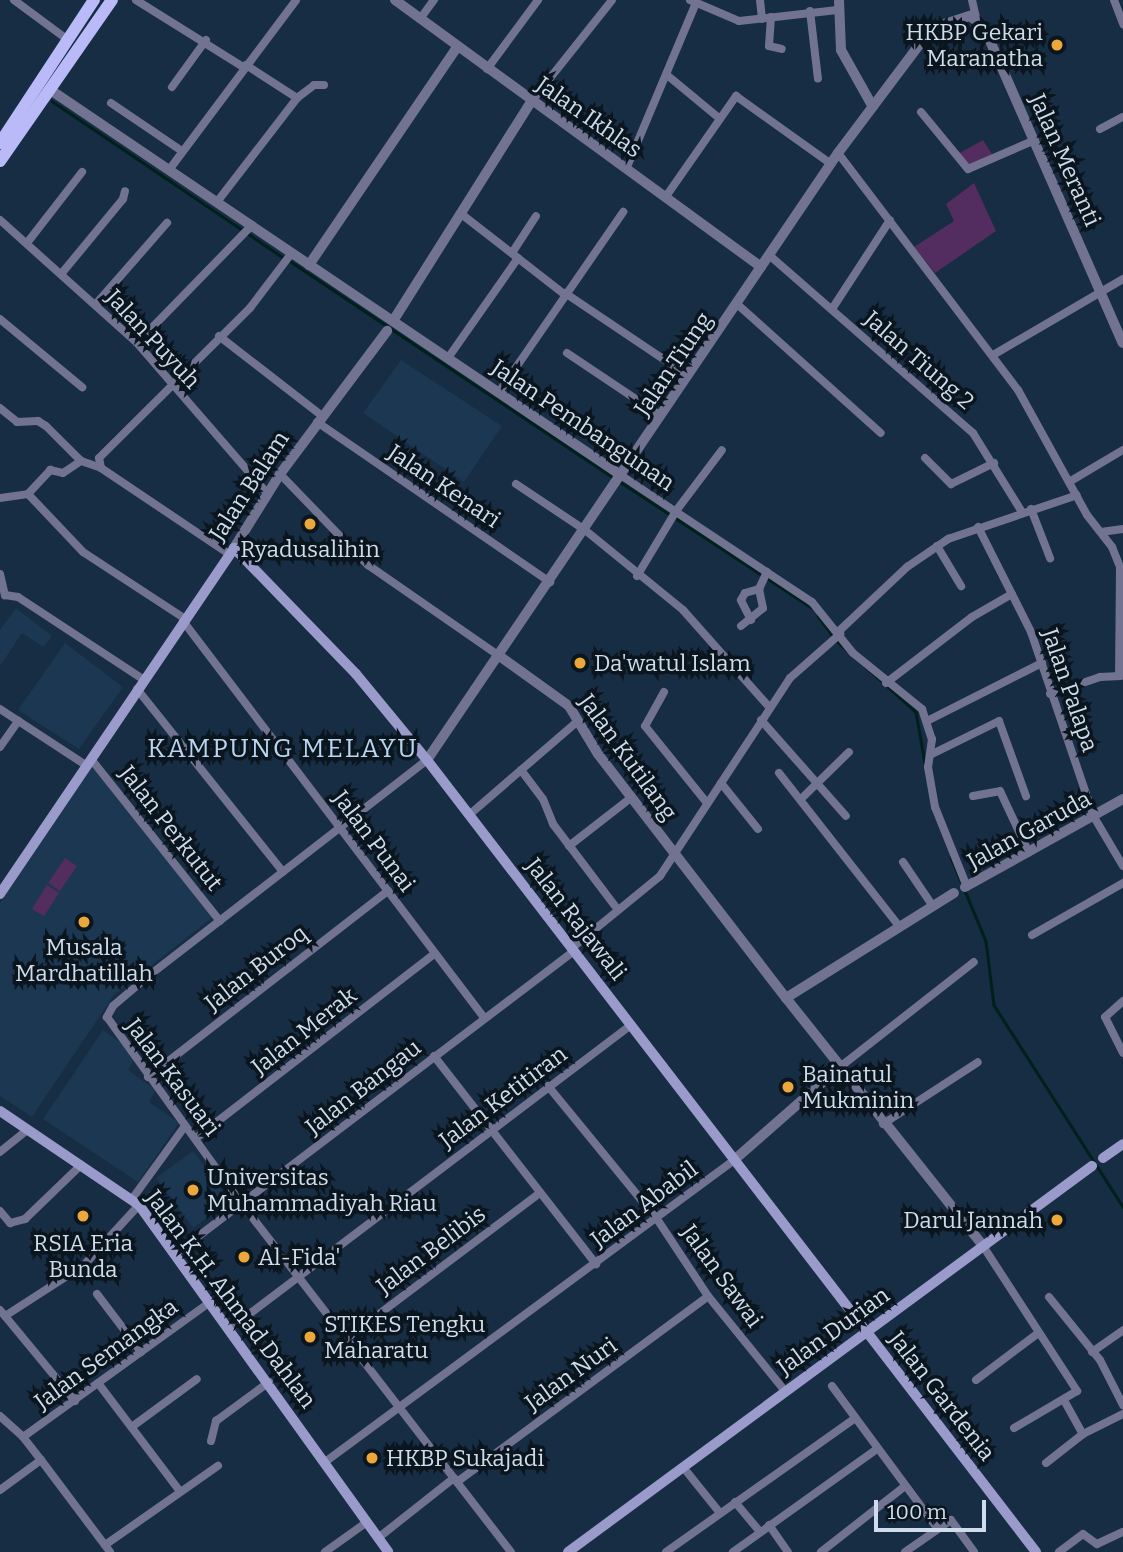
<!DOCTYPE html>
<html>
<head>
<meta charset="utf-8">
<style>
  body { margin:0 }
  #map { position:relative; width:1123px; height:1552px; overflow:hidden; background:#162d43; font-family:Bitter,serif }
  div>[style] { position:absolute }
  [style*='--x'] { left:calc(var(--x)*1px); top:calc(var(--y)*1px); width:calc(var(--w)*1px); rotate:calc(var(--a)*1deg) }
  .built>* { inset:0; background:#1b3752 }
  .green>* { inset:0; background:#532d5f }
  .stream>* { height:2.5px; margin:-1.25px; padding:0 1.25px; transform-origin:1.25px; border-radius:1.25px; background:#00201b }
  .minor>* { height:8px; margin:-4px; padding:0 4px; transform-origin:4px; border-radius:4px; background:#727390 }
  .tertiary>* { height:10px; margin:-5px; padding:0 5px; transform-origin:5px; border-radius:5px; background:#727390 }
  .secondary>* { height:10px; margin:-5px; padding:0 5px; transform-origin:5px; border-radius:5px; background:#9a9bca }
  .primary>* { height:12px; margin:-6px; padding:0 6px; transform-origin:6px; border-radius:6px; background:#b9baf7 }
  .dots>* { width:19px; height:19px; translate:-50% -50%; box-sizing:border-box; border:4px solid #0b151e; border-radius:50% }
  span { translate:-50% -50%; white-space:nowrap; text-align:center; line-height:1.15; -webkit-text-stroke:7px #0b151e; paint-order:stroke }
  .poi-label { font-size:23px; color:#cedceb }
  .right { translate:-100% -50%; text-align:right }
  .left { translate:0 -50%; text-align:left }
  .street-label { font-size:23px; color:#cedceb }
  .quarter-label { font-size:26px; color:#b9d5f1; letter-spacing:2px }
  .scale { position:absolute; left:874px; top:1500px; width:112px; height:32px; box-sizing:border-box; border:4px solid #cedceb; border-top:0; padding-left:9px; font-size:21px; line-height:24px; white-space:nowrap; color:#cedceb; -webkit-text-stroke:5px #0b151e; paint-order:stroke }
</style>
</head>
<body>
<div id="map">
  <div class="built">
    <i style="clip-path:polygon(401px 360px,502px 426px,464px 482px,363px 413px)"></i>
    <i style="clip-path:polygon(16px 608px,52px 636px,44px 647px,22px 633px,0 666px,0 630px)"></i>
    <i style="clip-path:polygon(65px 643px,123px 687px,79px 749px,18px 710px)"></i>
    <i style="clip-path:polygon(92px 767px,213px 917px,114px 995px,32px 1117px,0 1096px,0 903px)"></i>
    <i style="clip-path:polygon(103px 1030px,127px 1047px,134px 1060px,128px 1070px,156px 1090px,149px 1102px,179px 1123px,138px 1182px,43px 1119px)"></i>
    <i style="clip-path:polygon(193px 1151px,230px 1201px,193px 1228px,156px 1178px)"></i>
  </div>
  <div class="green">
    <i style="clip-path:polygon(983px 140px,994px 157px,969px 166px,956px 155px)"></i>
    <i style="clip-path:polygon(974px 183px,996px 231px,935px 273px,914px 247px,954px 221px,946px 204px)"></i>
    <i style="clip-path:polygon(65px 858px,77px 866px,60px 891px,48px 883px)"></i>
    <i style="clip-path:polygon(47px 885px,59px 893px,44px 916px,32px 909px)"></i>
  </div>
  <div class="stream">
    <i style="--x:52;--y:101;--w:280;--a:34.1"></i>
    <i style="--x:290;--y:261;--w:389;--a:33.8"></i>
    <i style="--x:619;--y:481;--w:231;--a:33.3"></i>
    <i style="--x:818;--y:616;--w:25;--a:53"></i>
    <i style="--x:837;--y:641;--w:106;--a:41.9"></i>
    <i style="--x:916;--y:712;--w:52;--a:80"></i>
    <i style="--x:951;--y:857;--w:91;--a:67.4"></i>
    <i style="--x:986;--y:941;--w:64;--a:82.9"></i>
    <i style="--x:994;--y:1005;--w:240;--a:57.4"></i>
  </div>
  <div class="minor">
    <i style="--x:14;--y:0;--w:67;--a:36.5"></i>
    <i style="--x:136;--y:0;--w:128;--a:32"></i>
    <i style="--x:690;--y:0;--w:53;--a:23.2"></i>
    <i style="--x:739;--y:21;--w:99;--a:-6.4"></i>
    <i style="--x:760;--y:0;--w:19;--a:84"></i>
    <i style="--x:972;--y:0;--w:18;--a:77"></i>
    <i style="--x:1114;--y:0;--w:26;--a:69"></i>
    <i style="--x:810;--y:11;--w:68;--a:83.3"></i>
    <i style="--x:771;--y:17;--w:29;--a:94"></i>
    <i style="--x:769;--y:46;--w:13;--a:13"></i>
    <i style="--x:420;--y:19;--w:24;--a:-54"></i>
    <i style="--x:246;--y:65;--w:61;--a:32.9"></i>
    <i style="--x:487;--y:69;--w:86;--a:-53.5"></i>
    <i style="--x:667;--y:75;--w:67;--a:39.6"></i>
    <i style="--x:172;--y:87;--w:58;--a:-54.1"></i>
    <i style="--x:531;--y:102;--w:130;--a:-51.5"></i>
    <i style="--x:111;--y:103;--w:86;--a:34.1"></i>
    <i style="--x:921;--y:112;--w:74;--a:50.5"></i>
    <i style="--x:968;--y:169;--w:73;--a:-23.4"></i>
    <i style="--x:1100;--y:129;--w:26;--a:-28"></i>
    <i style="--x:838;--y:153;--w:298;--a:52.8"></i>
    <i style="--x:1018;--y:390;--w:143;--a:61.1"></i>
    <i style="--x:1087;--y:515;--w:41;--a:52"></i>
    <i style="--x:1112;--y:547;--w:22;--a:68"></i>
    <i style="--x:1120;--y:567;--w:109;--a:90.5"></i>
    <i style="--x:627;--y:167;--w:178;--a:-67.2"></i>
    <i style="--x:169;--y:170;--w:212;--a:-53.2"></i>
    <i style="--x:667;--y:195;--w:121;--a:-55.1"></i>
    <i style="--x:736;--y:96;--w:117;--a:35.6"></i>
    <i style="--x:217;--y:202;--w:131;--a:-52.4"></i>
    <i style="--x:297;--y:98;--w:21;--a:-37"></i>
    <i style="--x:314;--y:85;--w:10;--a:0"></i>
    <i style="--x:460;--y:213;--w:132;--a:37.9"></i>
    <i style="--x:0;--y:220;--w:184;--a:41.9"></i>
    <i style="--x:137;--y:343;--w:200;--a:49.1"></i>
    <i style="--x:27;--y:243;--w:90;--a:-52.2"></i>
    <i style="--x:512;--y:253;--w:44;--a:-57"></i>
    <i style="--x:769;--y:255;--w:271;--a:41.1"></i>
    <i style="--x:973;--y:433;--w:93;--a:58.2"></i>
    <i style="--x:62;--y:273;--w:96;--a:-50.5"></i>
    <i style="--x:123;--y:199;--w:8;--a:-76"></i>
    <i style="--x:565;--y:293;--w:147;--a:33.9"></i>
    <i style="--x:96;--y:304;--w:108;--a:-48.8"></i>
    <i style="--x:737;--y:304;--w:193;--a:41.9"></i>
    <i style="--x:832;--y:309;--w:106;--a:-56.9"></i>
    <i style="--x:0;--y:319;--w:107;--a:39.7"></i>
    <i style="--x:219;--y:336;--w:130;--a:37.8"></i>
    <i style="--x:137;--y:343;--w:165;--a:-45.7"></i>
    <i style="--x:567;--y:353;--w:113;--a:33.8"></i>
    <i style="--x:993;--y:355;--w:151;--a:-30.3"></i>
    <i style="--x:448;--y:358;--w:122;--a:-55"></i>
    <i style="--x:499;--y:392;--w:219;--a:-55.4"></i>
    <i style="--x:0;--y:408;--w:22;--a:39"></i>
    <i style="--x:17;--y:422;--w:21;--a:-3"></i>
    <i style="--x:38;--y:421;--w:9;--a:32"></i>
    <i style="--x:46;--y:426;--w:49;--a:45"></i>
    <i style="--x:317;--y:422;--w:283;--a:34.5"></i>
    <i style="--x:925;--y:458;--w:37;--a:45"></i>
    <i style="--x:951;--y:484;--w:48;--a:-26"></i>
    <i style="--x:280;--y:474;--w:127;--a:46"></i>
    <i style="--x:368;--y:565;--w:158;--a:34.7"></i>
    <i style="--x:622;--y:476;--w:228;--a:33.6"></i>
    <i style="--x:812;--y:602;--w:65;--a:51.2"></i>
    <i style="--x:853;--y:653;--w:89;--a:39.1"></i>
    <i style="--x:922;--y:709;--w:32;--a:72"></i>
    <i style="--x:932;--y:739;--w:28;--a:98"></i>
    <i style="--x:928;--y:767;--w:41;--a:80.1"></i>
    <i style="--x:935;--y:807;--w:86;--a:68.2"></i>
    <i style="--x:1069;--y:482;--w:63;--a:-30.7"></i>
    <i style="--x:516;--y:484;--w:83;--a:33.7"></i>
    <i style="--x:585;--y:530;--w:127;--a:39.2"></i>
    <i style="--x:683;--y:610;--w:130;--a:48.4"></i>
    <i style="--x:28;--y:494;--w:33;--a:-47"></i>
    <i style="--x:50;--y:470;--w:13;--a:13"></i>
    <i style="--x:63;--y:473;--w:22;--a:-34"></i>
    <i style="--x:81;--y:461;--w:21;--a:19"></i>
    <i style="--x:0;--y:498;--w:28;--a:-8"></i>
    <i style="--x:28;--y:494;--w:80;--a:46.5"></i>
    <i style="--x:83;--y:552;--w:121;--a:33.2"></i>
    <i style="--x:1031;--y:509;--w:53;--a:68.8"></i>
    <i style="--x:978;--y:527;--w:118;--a:63.2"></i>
    <i style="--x:1031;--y:632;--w:195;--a:71.2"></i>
    <i style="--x:1094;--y:817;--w:57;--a:59.4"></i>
    <i style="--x:1101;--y:532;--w:22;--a:-8"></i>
    <i style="--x:937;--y:546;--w:47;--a:59"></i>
    <i style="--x:229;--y:554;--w:154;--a:-146.1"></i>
    <i style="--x:101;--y:468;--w:10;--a:-101"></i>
    <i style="--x:99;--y:458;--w:213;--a:-44.8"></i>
    <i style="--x:250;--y:308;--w:68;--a:-52.8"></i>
    <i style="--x:0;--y:574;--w:22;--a:77"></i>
    <i style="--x:637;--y:576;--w:76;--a:-59"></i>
    <i style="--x:676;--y:511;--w:76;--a:-53"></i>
    <i style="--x:5;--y:595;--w:13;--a:9"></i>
    <i style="--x:18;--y:597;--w:149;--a:33.3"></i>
    <i style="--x:751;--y:620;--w:22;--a:-117"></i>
    <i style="--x:741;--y:600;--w:8;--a:-60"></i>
    <i style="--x:745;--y:593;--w:15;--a:-16"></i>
    <i style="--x:183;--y:621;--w:498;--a:52.8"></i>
    <i style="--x:741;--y:626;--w:28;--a:-39"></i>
    <i style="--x:763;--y:608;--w:19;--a:-102"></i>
    <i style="--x:759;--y:589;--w:19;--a:-65"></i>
    <i style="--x:838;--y:632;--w:95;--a:-43.3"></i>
    <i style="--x:907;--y:567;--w:50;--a:-34.3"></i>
    <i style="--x:948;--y:539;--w:136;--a:-18.8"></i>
    <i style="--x:886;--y:683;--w:108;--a:-37.5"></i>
    <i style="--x:972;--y:617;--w:46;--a:-29.9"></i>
    <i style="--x:137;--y:689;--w:234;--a:51.4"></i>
    <i style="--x:664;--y:692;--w:39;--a:119"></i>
    <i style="--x:645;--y:726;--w:97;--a:51.2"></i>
    <i style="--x:1050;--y:694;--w:53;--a:-18.8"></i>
    <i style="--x:1100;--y:677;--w:21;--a:-3"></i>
    <i style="--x:0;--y:709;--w:104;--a:33.2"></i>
    <i style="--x:761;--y:720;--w:128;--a:48.5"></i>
    <i style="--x:927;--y:721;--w:129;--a:-26.8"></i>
    <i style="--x:0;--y:747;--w:32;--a:-55"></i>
    <i style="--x:930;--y:755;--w:77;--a:-26.2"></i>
    <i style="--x:999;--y:721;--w:80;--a:70.2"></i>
    <i style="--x:91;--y:759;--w:207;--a:51.5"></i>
    <i style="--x:427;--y:760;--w:356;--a:142.2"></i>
    <i style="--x:146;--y:978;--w:43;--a:139.7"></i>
    <i style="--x:113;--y:1006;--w:13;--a:119"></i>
    <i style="--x:107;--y:1017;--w:231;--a:54.2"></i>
    <i style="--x:242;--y:1204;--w:440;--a:52.3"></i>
    <i style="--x:521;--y:770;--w:36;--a:53"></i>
    <i style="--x:543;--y:799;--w:27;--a:68"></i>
    <i style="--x:553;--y:824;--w:108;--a:52.9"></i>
    <i style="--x:779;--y:773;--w:193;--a:51.9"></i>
    <i style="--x:721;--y:783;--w:59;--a:51.2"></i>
    <i style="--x:973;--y:796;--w:27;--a:-10"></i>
    <i style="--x:1000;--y:791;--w:68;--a:64.9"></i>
    <i style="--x:801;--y:799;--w:67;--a:-44.4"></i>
    <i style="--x:469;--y:815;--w:145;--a:-40.8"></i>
    <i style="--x:569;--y:846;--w:80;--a:-37.9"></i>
    <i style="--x:903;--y:862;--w:52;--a:56"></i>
    <i style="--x:1032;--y:935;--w:105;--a:-29.7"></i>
    <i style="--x:572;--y:948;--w:114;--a:-39.3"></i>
    <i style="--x:660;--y:876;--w:237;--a:-56.7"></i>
    <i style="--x:790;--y:678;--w:67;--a:-41.3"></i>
    <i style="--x:1123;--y:1001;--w:24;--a:138"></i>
    <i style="--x:1105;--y:1017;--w:40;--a:63.4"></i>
    <i style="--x:434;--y:1056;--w:264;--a:52.1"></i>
    <i style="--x:840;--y:1067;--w:170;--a:-38.1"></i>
    <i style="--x:148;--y:1077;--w:304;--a:-37.8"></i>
    <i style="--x:548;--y:1086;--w:172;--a:50.7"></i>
    <i style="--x:657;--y:1219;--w:92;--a:56.5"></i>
    <i style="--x:708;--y:1296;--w:122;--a:51"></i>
    <i style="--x:883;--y:1124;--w:113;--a:-33.1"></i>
    <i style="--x:196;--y:1138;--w:302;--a:-37.7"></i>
    <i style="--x:0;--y:1152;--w:36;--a:-39"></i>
    <i style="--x:132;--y:1199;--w:90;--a:-54"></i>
    <i style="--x:0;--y:1211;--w:16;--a:50"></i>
    <i style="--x:10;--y:1223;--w:16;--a:-15"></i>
    <i style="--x:25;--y:1219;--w:78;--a:-44"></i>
    <i style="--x:983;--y:1246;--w:173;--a:57"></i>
    <i style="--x:1077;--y:1391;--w:73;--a:149.6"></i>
    <i style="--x:175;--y:1254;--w:501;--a:-37.21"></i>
    <i style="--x:97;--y:1294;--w:73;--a:52.8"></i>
    <i style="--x:1049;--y:1297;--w:81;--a:51"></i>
    <i style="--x:1100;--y:1360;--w:51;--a:62.9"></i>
    <i style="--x:0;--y:1310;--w:118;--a:50.5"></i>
    <i style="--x:5;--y:1316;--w:94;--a:-32.8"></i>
    <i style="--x:84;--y:1265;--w:81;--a:-47.5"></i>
    <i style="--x:231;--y:1328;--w:502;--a:-37.14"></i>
    <i style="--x:346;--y:1339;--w:243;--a:-37"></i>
    <i style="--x:1092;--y:1352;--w:38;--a:-35"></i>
    <i style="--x:976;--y:1380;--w:76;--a:-37"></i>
    <i style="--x:98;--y:1383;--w:134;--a:52.9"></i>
    <i style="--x:832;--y:1386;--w:177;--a:53.5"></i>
    <i style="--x:1065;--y:1402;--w:37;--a:61"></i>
    <i style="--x:1083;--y:1434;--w:45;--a:-26.6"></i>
    <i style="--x:0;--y:1416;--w:31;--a:42"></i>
    <i style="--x:133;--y:1426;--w:79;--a:-36.3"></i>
    <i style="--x:211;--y:1441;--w:21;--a:-76"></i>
    <i style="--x:216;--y:1421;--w:66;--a:-36.3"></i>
    <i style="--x:41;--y:1460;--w:115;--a:53.1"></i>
    <i style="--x:325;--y:1462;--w:507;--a:-36.42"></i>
    <i style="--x:1046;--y:1463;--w:47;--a:-38.1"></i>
    <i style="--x:683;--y:1467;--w:59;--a:51.2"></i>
    <i style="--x:457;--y:1482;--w:312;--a:-36.5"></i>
    <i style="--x:0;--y:1490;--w:51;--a:-36.2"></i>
    <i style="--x:41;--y:1460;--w:29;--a:-128"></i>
    <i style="--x:23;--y:1437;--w:231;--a:-35.8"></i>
    <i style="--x:735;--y:1502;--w:39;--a:50"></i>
    <i style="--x:769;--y:1525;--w:33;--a:55"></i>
    <i style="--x:378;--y:1538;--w:97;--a:-38.3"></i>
    <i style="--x:105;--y:1545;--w:138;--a:-35"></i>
    <i style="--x:325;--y:1552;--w:52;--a:-35.5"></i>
    <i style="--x:666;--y:1552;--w:232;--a:-35.3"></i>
    <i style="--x:733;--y:1552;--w:177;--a:-35.6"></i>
    <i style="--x:821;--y:1552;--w:105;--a:-38.1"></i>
    <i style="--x:905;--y:1552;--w:56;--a:-34.8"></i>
    <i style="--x:951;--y:1520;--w:39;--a:54"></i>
    <i style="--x:1059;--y:1552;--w:30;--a:-37"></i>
    <i style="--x:1083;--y:1534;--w:17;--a:36"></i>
    <i style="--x:1097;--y:1544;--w:29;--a:-25"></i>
  </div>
  <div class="tertiary">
    <i style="--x:395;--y:0;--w:453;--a:36.1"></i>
    <i style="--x:839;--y:0;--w:50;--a:87.7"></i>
    <i style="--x:841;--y:50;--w:65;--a:60.7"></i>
    <i style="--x:49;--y:89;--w:691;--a:34.03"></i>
    <i style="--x:309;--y:265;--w:263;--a:-55.8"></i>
    <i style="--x:393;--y:321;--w:259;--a:-57.8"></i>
    <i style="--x:234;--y:548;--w:87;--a:-58.1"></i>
    <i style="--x:280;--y:474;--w:179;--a:-53.2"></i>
    <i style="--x:498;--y:655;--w:87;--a:35.7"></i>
    <i style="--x:569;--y:706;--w:56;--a:58.9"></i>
    <i style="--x:598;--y:754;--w:308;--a:52.4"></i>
    <i style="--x:786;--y:998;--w:317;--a:51.5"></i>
    <i style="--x:427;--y:760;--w:733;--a:-55.9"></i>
    <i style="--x:838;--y:153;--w:156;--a:-53.1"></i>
    <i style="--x:932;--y:28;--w:40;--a:-18"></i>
    <i style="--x:970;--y:16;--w:18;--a:38"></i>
    <i style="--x:984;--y:27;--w:345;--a:66.3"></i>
    <i style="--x:965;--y:887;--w:181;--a:-29.1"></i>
    <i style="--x:786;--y:998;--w:198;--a:-32"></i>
    <i style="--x:733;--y:1161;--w:142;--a:-41.3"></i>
  </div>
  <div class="secondary">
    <i style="--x:0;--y:894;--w:418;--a:-55.9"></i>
    <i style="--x:234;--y:548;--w:175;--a:45.9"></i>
    <i style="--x:356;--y:674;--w:112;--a:50.5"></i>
    <i style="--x:427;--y:760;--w:999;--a:52.44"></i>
    <i style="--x:0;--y:1111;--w:168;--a:34.1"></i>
    <i style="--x:139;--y:1205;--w:427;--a:54.3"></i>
    <i style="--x:1103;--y:1158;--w:24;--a:-35"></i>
    <i style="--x:568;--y:1552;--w:651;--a:-36.38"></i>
  </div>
  <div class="primary">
    <i style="--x:0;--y:143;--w:171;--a:-56.7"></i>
    <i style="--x:0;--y:161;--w:196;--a:-55.2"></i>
  </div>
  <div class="dots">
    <i style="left:1057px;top:45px;background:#eda83b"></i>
    <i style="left:310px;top:524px;background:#eda83b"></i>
    <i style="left:580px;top:663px;background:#eda83b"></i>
    <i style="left:84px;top:922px;background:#eda83b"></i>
    <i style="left:788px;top:1087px;background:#eda83b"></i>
    <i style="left:193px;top:1190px;background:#eda83b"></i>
    <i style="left:83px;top:1216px;background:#eda83b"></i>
    <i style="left:1057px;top:1220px;background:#eda83b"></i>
    <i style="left:244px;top:1257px;background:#eda83b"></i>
    <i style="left:310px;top:1337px;background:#eda83b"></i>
    <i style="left:372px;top:1458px;background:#eda83b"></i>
  </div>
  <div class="poi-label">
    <span class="right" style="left:1043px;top:45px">HKBP Gekari<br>Maranatha</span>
    <span style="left:310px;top:549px">Ryadusalihin</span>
    <span class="left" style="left:594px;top:663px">Da'watul Islam</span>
    <span style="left:84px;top:960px">Musala<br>Mardhatillah</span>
    <span class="left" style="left:802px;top:1087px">Bainatul<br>Mukminin</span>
    <span class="left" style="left:207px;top:1190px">Universitas<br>Muhammadiyah Riau</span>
    <span class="right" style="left:1043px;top:1220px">Darul Jannah</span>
    <span style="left:83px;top:1256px">RSIA Eria<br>Bunda</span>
    <span class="left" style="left:258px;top:1257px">Al-Fida'</span>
    <span class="left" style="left:324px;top:1337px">STIKES Tengku<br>Maharatu</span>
    <span class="left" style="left:386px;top:1458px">HKBP Sukajadi</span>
  </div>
  <div class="street-label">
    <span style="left:589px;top:117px;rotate:35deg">Jalan Ikhlas</span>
    <span style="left:1065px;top:160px;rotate:66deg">Jalan Meranti</span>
    <span style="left:153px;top:339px;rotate:47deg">Jalan Puyuh</span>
    <span style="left:919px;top:360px;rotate:41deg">Jalan Tiung 2</span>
    <span style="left:673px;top:364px;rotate:-56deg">Jalan Tiung</span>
    <span style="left:583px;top:425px;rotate:34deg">Jalan Pembangunan</span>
    <span style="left:249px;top:486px;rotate:-57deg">Jalan Balam</span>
    <span style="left:444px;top:486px;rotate:34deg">Jalan Kenari</span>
    <span style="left:1070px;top:690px;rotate:71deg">Jalan Palapa</span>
    <span style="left:628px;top:757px;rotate:54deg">Jalan Kutilang</span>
    <span style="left:171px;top:828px;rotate:52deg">Jalan Perkutut</span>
    <span style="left:1029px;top:830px;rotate:-29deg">Jalan Garuda</span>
    <span style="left:374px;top:841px;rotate:53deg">Jalan Punai</span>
    <span style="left:576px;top:919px;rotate:52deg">Jalan Rajawali</span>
    <span style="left:256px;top:968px;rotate:-38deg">Jalan Buroq</span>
    <span style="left:304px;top:1031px;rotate:-38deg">Jalan Merak</span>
    <span style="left:173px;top:1077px;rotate:53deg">Jalan Kasuari</span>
    <span style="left:363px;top:1087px;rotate:-38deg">Jalan Bangau</span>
    <span style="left:503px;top:1097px;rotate:-37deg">Jalan Ketitiran</span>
    <span style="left:644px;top:1204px;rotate:-37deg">Jalan Ababil</span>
    <span style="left:431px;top:1250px;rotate:-37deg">Jalan Belibis</span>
    <span style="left:722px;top:1276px;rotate:54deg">Jalan Sawai</span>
    <span style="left:231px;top:1299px;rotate:53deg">Jalan K.H. Ahmad Dahlan</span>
    <span style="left:833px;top:1331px;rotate:-36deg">Jalan Durian</span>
    <span style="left:106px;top:1354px;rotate:-36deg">Jalan Semangka</span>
    <span style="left:571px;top:1374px;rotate:-36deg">Jalan Nuri</span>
    <span style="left:942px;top:1396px;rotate:52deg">Jalan Gardenia</span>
  </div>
  <div class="quarter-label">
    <span style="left:283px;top:749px">KAMPUNG MELAYU</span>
  </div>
  <div class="scale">100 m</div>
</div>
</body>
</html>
